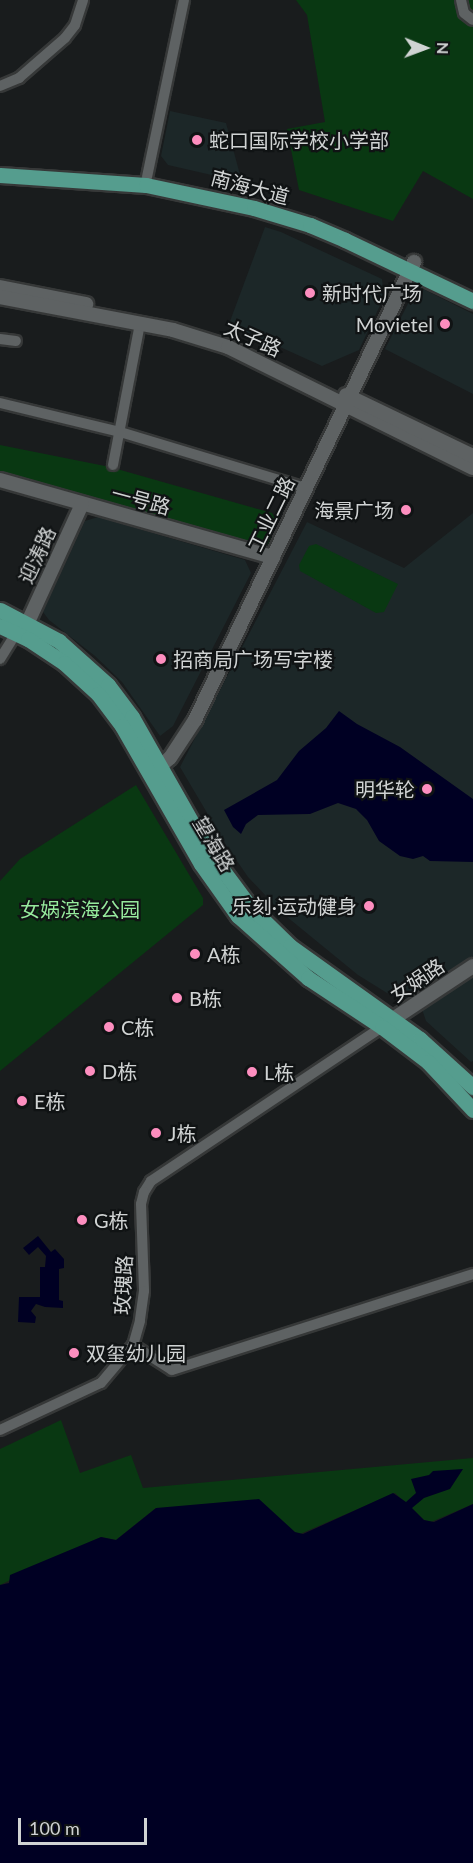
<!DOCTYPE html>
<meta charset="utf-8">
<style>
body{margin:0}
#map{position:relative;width:473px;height:1863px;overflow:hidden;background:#191c1d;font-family:Lato,"Noto Sans SC",sans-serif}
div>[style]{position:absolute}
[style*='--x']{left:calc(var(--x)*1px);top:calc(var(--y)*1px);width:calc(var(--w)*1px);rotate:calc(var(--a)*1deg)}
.built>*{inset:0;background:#1c2728}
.green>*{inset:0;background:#093812}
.water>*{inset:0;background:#000023}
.roads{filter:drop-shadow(2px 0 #363838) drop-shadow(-2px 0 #363838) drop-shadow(0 2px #363838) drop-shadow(0 -2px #363838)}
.street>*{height:10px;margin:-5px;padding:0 5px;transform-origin:5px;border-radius:5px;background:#5e6263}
.secondary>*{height:14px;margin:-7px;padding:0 7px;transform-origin:7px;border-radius:7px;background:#5e6263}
.primary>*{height:15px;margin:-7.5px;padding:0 7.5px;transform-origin:7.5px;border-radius:7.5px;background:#559d8e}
.dots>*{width:16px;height:16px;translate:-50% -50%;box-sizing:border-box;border:3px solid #101314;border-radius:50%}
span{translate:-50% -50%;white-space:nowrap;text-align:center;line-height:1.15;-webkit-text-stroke:4.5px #101314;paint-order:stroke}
.poi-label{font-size:20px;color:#d0d3d3}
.left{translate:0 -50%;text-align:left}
.right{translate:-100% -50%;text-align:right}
.street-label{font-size:20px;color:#d0d3d3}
.park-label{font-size:20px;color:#96eb9d}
.north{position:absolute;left:395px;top:18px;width:60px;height:60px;-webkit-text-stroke:4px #101314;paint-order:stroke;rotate:91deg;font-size:16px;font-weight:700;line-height:24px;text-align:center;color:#d0d3d3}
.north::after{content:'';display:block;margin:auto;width:21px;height:27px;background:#d0d3d3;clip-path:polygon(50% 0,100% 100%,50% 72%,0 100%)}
.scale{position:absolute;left:18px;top:1818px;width:129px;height:27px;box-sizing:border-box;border:3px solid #d0d3d3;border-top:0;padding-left:8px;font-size:18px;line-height:21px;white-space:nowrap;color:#d0d3d3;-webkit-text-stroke:4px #101314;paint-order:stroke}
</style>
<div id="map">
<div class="built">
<i style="clip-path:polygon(170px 111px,226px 123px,242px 182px,168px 165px,161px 156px)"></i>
<i style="clip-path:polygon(265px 227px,281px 232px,382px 279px,384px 297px,359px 350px,322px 366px,229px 324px)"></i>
<i style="clip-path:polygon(417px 286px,473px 314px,473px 394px,385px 349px)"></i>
<i style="clip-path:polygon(473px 513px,473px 1061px,471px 1062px,426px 1021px,422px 1009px,409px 999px,387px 993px,358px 975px,281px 912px,248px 877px,226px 845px,180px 767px,307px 522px,404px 568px)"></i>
<i style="clip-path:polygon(98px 517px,245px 560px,251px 573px,173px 726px,160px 736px,122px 682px,95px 656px,49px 620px,43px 612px,85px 521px)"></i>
</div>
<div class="green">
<i style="clip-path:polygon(296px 0,473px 0,473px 199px,423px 171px,393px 221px,299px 190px,287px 129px,325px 122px,307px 15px)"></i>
<i style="clip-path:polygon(0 445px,110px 467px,272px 513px,277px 521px,268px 544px,262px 547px,0 472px)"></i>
<i style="clip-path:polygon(316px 544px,398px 584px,384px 612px,376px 613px,300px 571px,299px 565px,309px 546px)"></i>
<i style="clip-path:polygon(136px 785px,203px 898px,203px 905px,0 1071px,0 881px,20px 859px)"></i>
<i style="clip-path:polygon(61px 1420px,80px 1473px,131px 1455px,143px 1488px,473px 1458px,473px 1504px,431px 1522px,424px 1520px,395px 1493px,300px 1534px,156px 1508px,116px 1540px,101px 1537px,0 1585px,0 1449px)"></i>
</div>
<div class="water">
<i style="clip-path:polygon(339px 711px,357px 724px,400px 747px,473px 799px,473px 862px,430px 861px,423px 856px,413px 859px,400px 856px,379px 841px,367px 820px,356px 809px,338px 803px,310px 814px,258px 815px,246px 824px,241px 834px,233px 827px,224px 810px,277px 780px,299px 751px,326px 728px)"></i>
<i style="clip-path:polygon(38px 1236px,51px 1252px,55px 1249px,64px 1259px,64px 1268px,59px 1269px,59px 1300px,63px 1301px,63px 1308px,45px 1307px,36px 1304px,31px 1311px,36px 1317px,35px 1323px,18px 1322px,19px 1297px,40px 1297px,40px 1267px,45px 1267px,46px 1256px,38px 1247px,29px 1255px,23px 1248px)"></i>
<i style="clip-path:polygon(463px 1469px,450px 1489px,424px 1498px,412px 1508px,424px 1520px,434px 1522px,473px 1504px,473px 1863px,0 1863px,0 1585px,9px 1583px,10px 1575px,101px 1537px,116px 1540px,156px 1508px,259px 1499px,295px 1532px,303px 1534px,393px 1493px,406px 1502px,416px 1493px,411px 1479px,429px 1475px,433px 1471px)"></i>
</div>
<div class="roads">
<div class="street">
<i style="--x:461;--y:0;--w:13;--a:77"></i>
<i style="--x:464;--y:13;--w:11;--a:38"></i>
<i style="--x:0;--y:86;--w:21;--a:-23"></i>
<i style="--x:19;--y:78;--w:61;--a:-41"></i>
<i style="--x:65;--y:38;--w:16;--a:-52"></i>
<i style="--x:75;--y:25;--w:26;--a:-72"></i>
<i style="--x:147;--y:177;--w:181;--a:-78.2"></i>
<i style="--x:0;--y:339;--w:16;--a:7"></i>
<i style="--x:0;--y:403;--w:123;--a:13.6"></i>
<i style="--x:120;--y:432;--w:194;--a:16.8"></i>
<i style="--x:113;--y:465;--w:144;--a:-79.2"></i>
<i style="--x:0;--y:659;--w:31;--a:-58"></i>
<i style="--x:382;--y:1027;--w:278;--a:146.3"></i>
<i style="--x:151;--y:1181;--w:13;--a:122"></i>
<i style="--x:144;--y:1192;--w:12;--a:104"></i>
<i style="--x:141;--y:1204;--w:87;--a:88"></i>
<i style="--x:144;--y:1291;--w:30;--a:98"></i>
<i style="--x:140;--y:1321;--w:25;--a:106"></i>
<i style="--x:133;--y:1345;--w:46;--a:32.7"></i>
<i style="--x:172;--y:1370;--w:316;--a:-17.7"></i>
<i style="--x:0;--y:1430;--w:111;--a:-25"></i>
<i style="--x:101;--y:1383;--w:50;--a:-49.9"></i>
</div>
<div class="secondary">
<i style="--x:0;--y:287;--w:88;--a:11.2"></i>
<i style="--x:0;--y:297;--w:176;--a:10.8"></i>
<i style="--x:173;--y:330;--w:58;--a:17.2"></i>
<i style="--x:228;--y:347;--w:273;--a:26.3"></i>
<i style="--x:346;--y:395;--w:141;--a:25.7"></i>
<i style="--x:0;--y:480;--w:284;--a:15.8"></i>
<i style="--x:28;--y:622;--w:130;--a:-65.4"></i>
<i style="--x:152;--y:773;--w:23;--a:-40"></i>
<i style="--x:170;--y:758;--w:45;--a:-56.7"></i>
<i style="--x:195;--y:720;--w:508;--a:-64.44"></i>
<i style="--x:384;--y:1025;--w:107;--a:-33.5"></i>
</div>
<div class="primary">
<i style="--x:0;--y:175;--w:146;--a:3.9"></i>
<i style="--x:146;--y:185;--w:110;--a:12"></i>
<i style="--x:254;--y:208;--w:59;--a:16.9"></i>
<i style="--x:310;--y:225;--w:38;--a:23"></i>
<i style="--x:345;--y:240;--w:142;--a:25.5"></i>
<i style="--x:0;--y:610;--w:67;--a:27.7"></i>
<i style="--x:59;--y:641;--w:66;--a:41.9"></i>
<i style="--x:108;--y:685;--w:40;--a:53"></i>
<i style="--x:132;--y:717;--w:152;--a:60.4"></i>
<i style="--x:207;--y:849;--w:72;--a:53.4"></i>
<i style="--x:250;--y:907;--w:56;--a:44.3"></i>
<i style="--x:290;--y:946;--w:160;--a:35.6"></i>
<i style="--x:420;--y:1039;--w:72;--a:42.2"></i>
<i style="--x:0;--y:626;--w:31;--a:25"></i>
<i style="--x:28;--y:639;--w:43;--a:33.7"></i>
<i style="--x:64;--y:663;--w:46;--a:42.4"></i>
<i style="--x:98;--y:694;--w:40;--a:53"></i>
<i style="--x:122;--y:726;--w:159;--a:60.2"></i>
<i style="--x:201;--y:864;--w:64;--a:54.6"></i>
<i style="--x:238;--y:916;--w:94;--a:41.5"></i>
<i style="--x:308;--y:978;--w:89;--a:33.5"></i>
<i style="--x:382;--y:1027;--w:58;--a:37.3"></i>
<i style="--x:428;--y:1062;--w:66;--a:46.8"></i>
</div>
</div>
<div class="dots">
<i style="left:197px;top:140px;background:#fd8ebf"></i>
<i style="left:310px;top:293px;background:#fd8ebf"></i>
<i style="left:445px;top:324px;background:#fd8ebf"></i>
<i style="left:406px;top:510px;background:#fd8ebf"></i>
<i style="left:161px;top:659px;background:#fd8ebf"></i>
<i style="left:427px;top:789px;background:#fd8ebf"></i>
<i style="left:369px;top:906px;background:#fd8ebf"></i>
<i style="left:195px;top:954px;background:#fd8ebf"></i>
<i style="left:177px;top:998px;background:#fd8ebf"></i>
<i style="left:109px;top:1027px;background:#fd8ebf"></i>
<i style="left:90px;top:1071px;background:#fd8ebf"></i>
<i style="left:252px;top:1072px;background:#fd8ebf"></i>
<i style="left:22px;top:1101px;background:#fd8ebf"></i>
<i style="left:156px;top:1133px;background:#fd8ebf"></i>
<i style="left:82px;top:1220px;background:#fd8ebf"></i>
<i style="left:74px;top:1353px;background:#fd8ebf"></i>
</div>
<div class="poi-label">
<span class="left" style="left:209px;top:140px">蛇口国际学校小学部</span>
<span class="left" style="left:322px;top:293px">新时代广场</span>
<span class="right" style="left:433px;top:324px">Movietel</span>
<span class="right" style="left:394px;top:510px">海景广场</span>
<span class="left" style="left:173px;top:659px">招商局广场写字楼</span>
<span class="right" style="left:415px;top:789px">明华轮</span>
<span class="right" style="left:357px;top:906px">乐刻·运动健身</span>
<span class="left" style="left:207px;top:954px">A栋</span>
<span class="left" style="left:189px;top:998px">B栋</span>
<span class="left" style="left:121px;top:1027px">C栋</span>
<span class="left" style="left:102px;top:1071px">D栋</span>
<span class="left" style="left:264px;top:1072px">L栋</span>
<span class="left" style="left:34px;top:1101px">E栋</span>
<span class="left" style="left:168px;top:1133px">J栋</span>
<span class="left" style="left:94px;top:1220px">G栋</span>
<span class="left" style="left:86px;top:1353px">双玺幼儿园</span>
</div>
<div class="street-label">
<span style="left:250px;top:187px;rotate:15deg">南海大道</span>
<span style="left:253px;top:338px;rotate:24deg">太子路</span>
<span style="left:141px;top:500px;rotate:15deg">一号路</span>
<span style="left:271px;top:514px;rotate:-64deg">工业二路</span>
<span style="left:37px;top:555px;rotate:-65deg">迎涛路</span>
<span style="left:214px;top:844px;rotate:59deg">望海路</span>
<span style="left:417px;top:980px;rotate:-34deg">女娲路</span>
<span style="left:123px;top:1285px;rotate:-87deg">玫瑰路</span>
</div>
<div class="park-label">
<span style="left:80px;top:909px">女娲滨海公园</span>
</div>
<div class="north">N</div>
<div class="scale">100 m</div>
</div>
